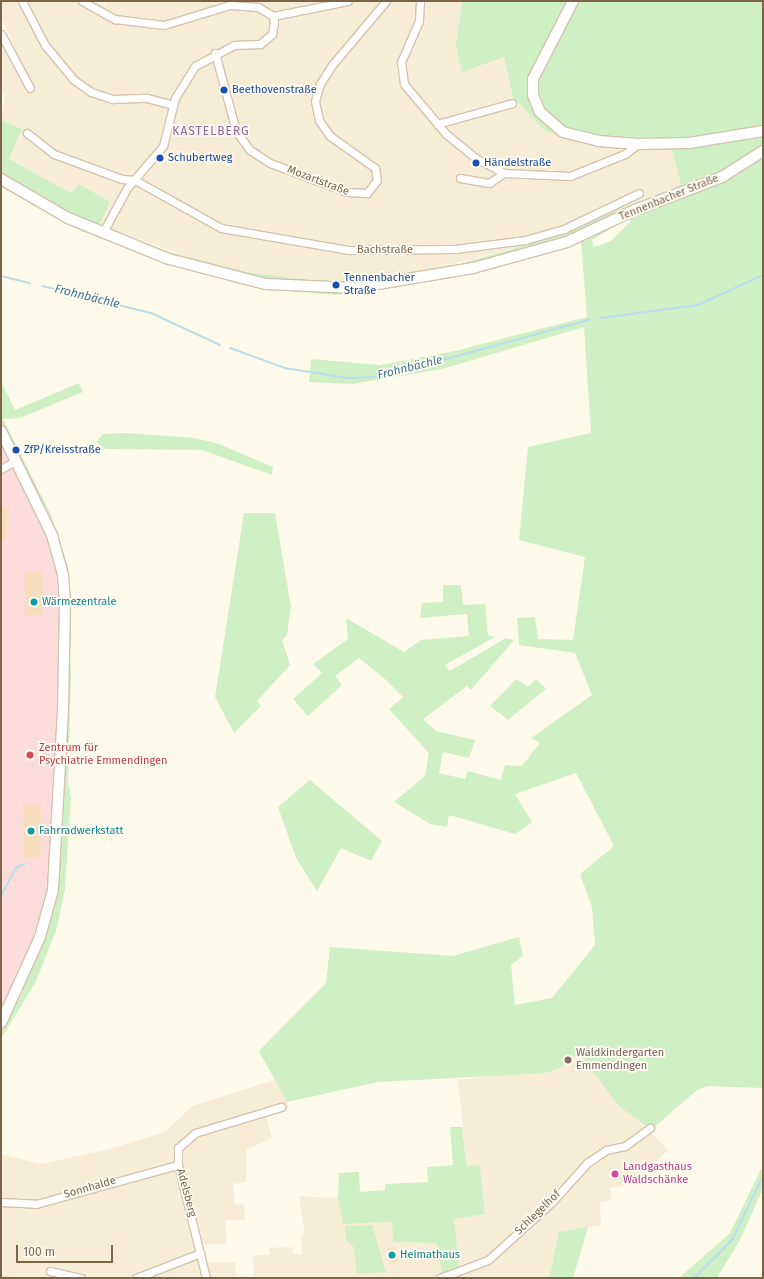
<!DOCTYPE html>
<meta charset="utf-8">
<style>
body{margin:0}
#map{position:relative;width:764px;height:1279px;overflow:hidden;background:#fefae9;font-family:"Fira Sans",sans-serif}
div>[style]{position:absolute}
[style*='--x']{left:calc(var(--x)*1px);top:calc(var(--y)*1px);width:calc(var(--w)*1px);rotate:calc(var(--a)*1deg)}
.residential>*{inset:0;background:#f7edd7}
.medical>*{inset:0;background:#fddddb}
.green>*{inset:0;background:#cfefc5}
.stream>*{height:2px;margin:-1px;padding:0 1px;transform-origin:1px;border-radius:1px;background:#badceb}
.building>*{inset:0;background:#f7debe;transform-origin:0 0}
.roads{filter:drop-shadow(1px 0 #d3c3ad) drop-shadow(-1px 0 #d3c3ad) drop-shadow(0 1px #d3c3ad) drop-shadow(0 -1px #d3c3ad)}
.street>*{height:7px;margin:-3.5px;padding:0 3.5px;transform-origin:3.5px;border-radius:3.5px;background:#fff}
.secondary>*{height:10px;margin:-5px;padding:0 5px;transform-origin:5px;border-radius:5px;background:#fff}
.dots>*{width:11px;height:11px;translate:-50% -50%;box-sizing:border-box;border:2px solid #fffcf2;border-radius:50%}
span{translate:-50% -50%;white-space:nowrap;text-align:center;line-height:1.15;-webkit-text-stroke:3.5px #fffcf2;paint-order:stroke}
.transit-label{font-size:11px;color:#164399}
.left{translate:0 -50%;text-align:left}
.street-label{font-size:11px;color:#7d6449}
.culture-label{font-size:11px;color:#0d838f}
.health-label{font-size:11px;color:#be3a42}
.education-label{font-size:11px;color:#785e54}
.hotel-label{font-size:11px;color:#b23c85}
.neighbourhood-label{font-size:12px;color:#8f6199;letter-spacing:1px}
.water-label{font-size:12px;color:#3f7792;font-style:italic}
.frame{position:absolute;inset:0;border:2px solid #7d6449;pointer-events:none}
.scale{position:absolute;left:16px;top:1245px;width:97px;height:18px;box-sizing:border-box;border:2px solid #7d6449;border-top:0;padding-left:5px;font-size:12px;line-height:14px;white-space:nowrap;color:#7d6449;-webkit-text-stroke:3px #fffcf2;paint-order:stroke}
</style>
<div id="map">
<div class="residential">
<i style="clip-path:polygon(1px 1px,90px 1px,106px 5px,107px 1px,462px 1px,459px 21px,504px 57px,513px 97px,545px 131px,571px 139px,669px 137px,681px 185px,536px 242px,435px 269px,353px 281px,318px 281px,247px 272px,205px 263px,99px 225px,110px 202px,79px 184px,71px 193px,9px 159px,22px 130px,1px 120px,5px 94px,1px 92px,1px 53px,13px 44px,1px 17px)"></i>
<i style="clip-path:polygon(578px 1052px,637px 1120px,669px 1150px,626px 1185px,610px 1188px,612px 1200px,600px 1203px,601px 1225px,559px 1232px,549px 1278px,1px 1278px,1px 1154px,41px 1164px,106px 1150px,165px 1132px,192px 1106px,277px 1079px,289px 1107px,266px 1116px,272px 1138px,246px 1150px,246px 1182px,233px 1184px,235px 1205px,244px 1204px,245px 1220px,225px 1220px,227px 1244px,203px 1244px,206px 1262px,235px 1262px,236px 1276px,254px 1277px,253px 1255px,270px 1255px,269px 1248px,292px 1247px,293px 1254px,302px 1254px,301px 1236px,305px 1235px,299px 1196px,338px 1198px,343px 1224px,392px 1222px,393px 1242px,438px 1243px,454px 1219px,485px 1214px,480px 1165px,467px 1166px,458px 1080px,562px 1067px)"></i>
</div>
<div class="medical">
<i style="clip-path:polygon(1px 438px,50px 534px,61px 569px,63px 605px,50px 891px,37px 938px,1px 1014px)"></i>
</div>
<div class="green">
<i style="clip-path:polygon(evenodd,462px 1px,763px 1px,763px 1088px,708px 1086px,697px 1090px,651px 1130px,619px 1106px,578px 1052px,562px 1067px,546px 1073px,378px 1082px,287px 1102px,259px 1051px,326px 983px,330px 947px,453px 956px,519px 937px,523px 956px,511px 965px,515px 1005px,552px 998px,595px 945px,592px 907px,580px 874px,614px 846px,576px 773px,515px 794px,532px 822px,515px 834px,449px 815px,447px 827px,430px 824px,394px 802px,425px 776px,429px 753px,389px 709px,403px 697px,386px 680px,359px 658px,335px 676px,342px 685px,308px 716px,293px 699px,322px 673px,313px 664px,348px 639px,346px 618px,404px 652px,421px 640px,469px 636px,467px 614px,420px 618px,422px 603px,443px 602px,443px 585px,461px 585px,463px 605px,485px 604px,488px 635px,495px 637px,445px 665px,450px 671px,506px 638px,514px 640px,471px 690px,467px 686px,423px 719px,436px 731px,475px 740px,469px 758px,443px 752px,439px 773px,465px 779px,468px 771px,501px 780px,505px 765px,522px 766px,540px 743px,531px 738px,592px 695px,575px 653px,519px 645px,517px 618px,535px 617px,538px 639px,573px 640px,585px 557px,519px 540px,528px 447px,591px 433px,584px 327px,442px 369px,352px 384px,309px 382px,311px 359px,380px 365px,455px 351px,587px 317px,581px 242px,392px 288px,336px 295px,299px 292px,268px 289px,165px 263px,72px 227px,1px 187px,1px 120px,22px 129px,9px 159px,71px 193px,79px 184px,110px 202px,99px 225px,169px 252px,247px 272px,318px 281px,353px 281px,459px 264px,536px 242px,681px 185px,669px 137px,571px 139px,545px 131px,513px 97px,504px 57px,462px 72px,456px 45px,462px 1px,628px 218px,631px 221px,611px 241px,594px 247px,592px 240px,628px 218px)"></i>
<i style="clip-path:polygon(1px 381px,15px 410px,79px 383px,83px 392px,20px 418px,3px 419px,51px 515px,68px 567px,71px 673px,68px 784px,71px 797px,65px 889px,57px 928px,36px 981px,1px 1039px,1px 1001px,6px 1005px,37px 938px,50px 891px,57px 815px,61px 569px,50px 534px,1px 438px)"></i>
<i style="clip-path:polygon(126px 433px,195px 438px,219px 444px,273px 467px,272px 475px,202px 450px,105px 449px,96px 442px,103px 434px)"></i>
<i style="clip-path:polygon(244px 513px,275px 513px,291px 607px,287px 635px,282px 640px,290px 665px,257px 701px,261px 706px,234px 733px,215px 697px)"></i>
<i style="clip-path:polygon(516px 679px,528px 687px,536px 679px,546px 689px,508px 720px,490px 706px)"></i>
<i style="clip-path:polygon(310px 780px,382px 841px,371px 861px,341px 848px,317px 891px,296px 858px,278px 807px)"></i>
<i style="clip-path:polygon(450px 1127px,462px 1127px,467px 1166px,480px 1165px,485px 1214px,454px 1219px,459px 1269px,442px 1275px,437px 1243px,393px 1242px,392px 1222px,343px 1224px,338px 1198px,339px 1173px,359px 1172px,360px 1192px,385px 1190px,385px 1184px,428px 1182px,427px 1167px,453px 1165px)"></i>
<i style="clip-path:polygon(763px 1165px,763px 1188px,740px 1240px,717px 1278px,679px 1278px,730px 1233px)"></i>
<i style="clip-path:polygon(372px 1225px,386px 1272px,357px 1274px,354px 1247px,346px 1240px,345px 1226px)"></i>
<i style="clip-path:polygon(588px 1227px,573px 1278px,549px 1278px,559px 1232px)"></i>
</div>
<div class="stream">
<i style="--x:1;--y:276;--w:30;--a:14"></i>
<i style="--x:42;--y:286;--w:112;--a:13.9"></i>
<i style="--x:151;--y:313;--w:76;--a:24.9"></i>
<i style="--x:601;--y:318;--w:98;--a:-7.6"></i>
<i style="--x:698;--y:305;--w:72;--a:-24.8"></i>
<i style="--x:230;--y:348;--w:59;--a:20"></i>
<i style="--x:285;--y:368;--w:63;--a:9.2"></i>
<i style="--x:347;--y:378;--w:33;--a:-2"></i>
<i style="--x:380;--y:377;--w:217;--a:-15.3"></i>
<i style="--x:1;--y:896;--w:32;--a:-62"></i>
<i style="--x:16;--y:868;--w:9;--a:-27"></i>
<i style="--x:694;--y:1278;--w:54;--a:-45"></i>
<i style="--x:732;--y:1240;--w:71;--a:-64.2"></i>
</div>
<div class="building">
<i style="clip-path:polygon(1px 507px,9px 507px,6px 540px,1px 540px)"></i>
<i style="left:25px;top:572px;width:18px;height:43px"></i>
<i style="left:23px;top:805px;width:18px;height:53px"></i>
<i style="left:395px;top:1247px;width:15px;height:8px;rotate:79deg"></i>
</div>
<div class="roads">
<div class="street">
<i style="--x:22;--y:1;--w:50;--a:62.4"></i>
<i style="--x:45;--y:45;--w:45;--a:50.4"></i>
<i style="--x:74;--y:80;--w:21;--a:35"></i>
<i style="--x:91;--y:92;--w:23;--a:18"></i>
<i style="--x:113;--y:99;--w:34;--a:-2"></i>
<i style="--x:147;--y:98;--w:27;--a:15"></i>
<i style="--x:82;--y:1;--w:38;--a:29"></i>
<i style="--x:115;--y:19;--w:49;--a:7"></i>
<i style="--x:164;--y:25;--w:69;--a:-16.9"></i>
<i style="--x:230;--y:5;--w:28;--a:4"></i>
<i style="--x:258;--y:7;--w:17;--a:31"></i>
<i style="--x:273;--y:16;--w:6;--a:81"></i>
<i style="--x:274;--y:22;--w:12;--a:99"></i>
<i style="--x:272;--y:34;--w:16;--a:140"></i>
<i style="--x:260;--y:44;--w:26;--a:178"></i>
<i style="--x:234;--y:45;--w:44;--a:151.7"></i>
<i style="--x:195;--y:66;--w:38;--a:122"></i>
<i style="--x:175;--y:98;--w:49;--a:104"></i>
<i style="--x:163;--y:146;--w:55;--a:130.6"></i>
<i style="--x:127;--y:188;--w:52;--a:118.5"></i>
<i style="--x:420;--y:1;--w:20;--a:93"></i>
<i style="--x:419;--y:21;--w:45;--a:113.7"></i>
<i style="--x:401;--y:62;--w:22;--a:82"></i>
<i style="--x:404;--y:84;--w:65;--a:50"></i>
<i style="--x:446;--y:134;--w:40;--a:39"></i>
<i style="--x:477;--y:159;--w:30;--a:27"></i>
<i style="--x:504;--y:173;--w:66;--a:2.6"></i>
<i style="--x:570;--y:176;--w:59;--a:-21.8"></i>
<i style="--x:625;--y:154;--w:16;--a:-38"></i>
<i style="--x:273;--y:16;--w:76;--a:-11.3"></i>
<i style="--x:1;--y:34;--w:61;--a:61.8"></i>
<i style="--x:215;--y:53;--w:81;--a:74.9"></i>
<i style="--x:236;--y:131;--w:24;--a:54"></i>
<i style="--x:250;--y:150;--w:24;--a:33"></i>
<i style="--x:270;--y:163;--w:82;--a:20.6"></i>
<i style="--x:347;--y:192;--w:20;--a:3"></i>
<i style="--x:367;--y:193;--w:16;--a:-52"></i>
<i style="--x:377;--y:180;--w:12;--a:-99"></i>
<i style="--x:375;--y:168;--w:55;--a:-144.6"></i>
<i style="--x:330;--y:136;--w:19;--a:-125"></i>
<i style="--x:319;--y:120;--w:19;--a:-102"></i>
<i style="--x:315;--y:101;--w:18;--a:-74"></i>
<i style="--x:320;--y:84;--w:22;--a:-58"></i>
<i style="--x:332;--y:65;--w:84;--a:-49.8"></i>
<i style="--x:437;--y:124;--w:78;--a:-15.6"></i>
<i style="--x:27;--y:133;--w:34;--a:38"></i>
<i style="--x:54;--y:154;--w:72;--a:20.2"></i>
<i style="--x:122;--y:179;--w:13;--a:4"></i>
<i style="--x:135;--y:180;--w:98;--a:29.2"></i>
<i style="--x:221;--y:228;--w:130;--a:9.8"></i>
<i style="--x:349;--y:250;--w:106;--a:-0.5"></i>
<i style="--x:455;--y:249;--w:71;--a:-7.3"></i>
<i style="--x:525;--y:240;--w:41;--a:-15.8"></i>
<i style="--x:564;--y:229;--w:83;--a:-25.6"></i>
<i style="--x:460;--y:178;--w:29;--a:10"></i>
<i style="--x:489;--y:183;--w:18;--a:-34"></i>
<i style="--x:1;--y:469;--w:16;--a:-30"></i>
<i style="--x:1;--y:1202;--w:35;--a:3"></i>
<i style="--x:36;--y:1204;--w:147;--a:-15.4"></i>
<i style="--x:50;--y:1271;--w:32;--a:13"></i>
<i style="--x:136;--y:1278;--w:69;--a:-21.3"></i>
<i style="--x:206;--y:1278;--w:116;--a:-103.9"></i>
<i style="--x:178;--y:1165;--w:17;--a:-90"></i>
<i style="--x:178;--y:1148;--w:23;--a:-41"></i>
<i style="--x:195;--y:1133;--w:90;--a:-16.8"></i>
<i style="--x:440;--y:1278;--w:51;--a:-20.6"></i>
<i style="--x:488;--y:1260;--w:86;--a:-42.2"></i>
<i style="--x:552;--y:1202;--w:52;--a:-48.1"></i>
<i style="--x:587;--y:1163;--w:23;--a:-34"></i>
<i style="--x:606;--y:1150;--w:19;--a:-12"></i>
<i style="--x:625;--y:1146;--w:31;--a:-36"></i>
</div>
<div class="secondary">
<i style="--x:573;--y:1;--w:88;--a:117.1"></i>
<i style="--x:533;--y:79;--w:16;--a:90"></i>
<i style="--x:533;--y:95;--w:18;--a:68"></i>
<i style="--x:540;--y:112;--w:30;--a:41"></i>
<i style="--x:563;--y:132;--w:36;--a:14"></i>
<i style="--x:598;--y:141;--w:40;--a:4.3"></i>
<i style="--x:638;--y:144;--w:51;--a:-1.1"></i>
<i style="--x:689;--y:143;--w:75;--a:-9.2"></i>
<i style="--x:1;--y:179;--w:78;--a:30.2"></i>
<i style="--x:68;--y:218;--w:109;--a:22.1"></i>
<i style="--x:169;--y:259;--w:100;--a:14.5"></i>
<i style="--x:266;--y:284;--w:88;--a:2.6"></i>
<i style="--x:354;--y:288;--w:121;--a:-9.5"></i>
<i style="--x:473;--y:268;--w:98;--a:-15.5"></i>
<i style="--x:567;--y:242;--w:75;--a:-25.2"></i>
<i style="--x:635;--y:210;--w:93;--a:-20.8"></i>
<i style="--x:722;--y:177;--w:49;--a:-32.4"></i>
<i style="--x:1;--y:431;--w:116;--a:63.9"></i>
<i style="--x:52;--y:535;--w:41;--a:74.6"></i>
<i style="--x:63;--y:575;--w:29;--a:86"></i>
<i style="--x:65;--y:604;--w:106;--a:91.1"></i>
<i style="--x:63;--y:710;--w:180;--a:93.2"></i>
<i style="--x:53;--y:890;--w:49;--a:105.5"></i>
<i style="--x:40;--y:937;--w:94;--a:114.4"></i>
</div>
</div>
<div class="dots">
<i style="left:224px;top:90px;background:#1a4fb4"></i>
<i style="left:160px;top:158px;background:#1a4fb4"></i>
<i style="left:476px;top:163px;background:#1a4fb4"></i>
<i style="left:336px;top:285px;background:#1a4fb4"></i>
<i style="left:16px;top:450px;background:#1a4fb4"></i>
<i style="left:34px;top:602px;background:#0f9aa8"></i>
<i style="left:30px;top:755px;background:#e0444e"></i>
<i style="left:31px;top:831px;background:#0f9aa8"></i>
<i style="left:568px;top:1060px;background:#8d6e63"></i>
<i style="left:615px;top:1174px;background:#d1479c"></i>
<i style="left:392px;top:1255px;background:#0f9aa8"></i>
</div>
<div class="transit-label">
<span class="left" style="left:232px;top:90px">Beethovenstraße</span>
<span class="left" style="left:168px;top:158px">Schubertweg</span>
<span class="left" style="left:484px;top:163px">Händelstraße</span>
<span class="left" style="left:344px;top:285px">Tennenbacher<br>Straße</span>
<span class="left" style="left:24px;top:450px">ZfP/Kreisstraße</span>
</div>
<div class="street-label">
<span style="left:318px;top:181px;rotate:21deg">Mozartstraße</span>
<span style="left:669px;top:198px;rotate:-22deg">Tennenbacher Straße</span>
<span style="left:385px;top:250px">Bachstraße</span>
<span style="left:90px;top:1188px;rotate:-16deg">Sonnhalde</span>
<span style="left:186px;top:1193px;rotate:75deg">Adelsberg</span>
<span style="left:538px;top:1213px;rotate:-44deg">Schlegelhof</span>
</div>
<div class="culture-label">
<span class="left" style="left:42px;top:602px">Wärmezentrale</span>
<span class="left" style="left:39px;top:831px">Fahrradwerkstatt</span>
<span class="left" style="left:400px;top:1255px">Heimathaus</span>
</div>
<div class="health-label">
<span class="left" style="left:39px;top:755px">Zentrum für<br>Psychiatrie Emmendingen</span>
</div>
<div class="education-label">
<span class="left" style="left:576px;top:1060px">Waldkindergarten<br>Emmendingen</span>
</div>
<div class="hotel-label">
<span class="left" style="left:623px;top:1174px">Landgasthaus<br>Waldschänke</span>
</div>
<div class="neighbourhood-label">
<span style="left:211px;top:132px">KASTELBERG</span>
</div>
<div class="water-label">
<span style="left:87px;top:297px;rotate:14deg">Frohnbächle</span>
<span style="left:410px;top:368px;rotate:-14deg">Frohnbächle</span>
</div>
<div class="frame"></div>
<div class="scale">100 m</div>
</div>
